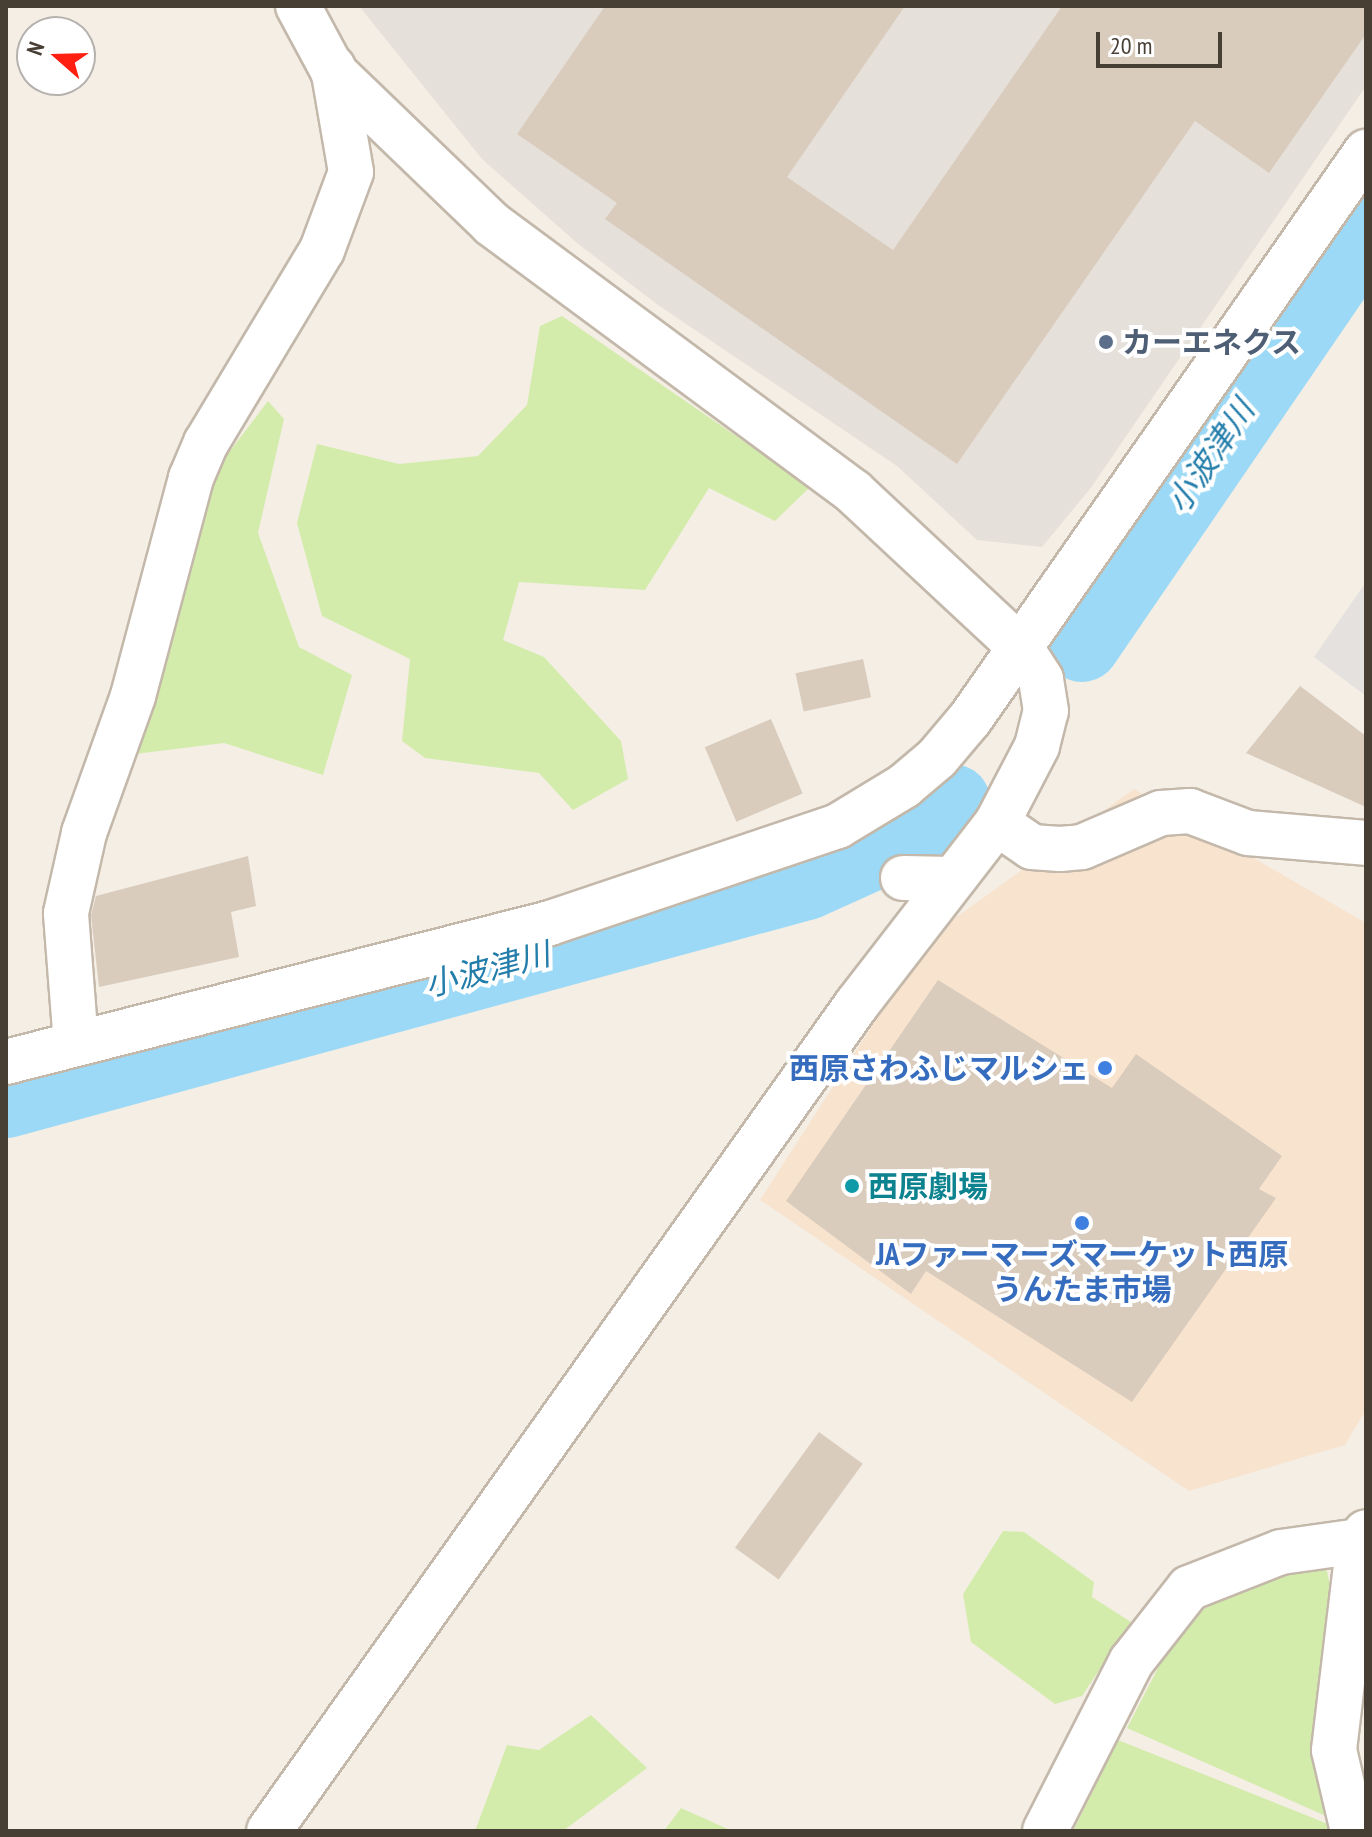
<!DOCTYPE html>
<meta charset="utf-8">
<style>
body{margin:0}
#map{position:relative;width:1372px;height:1837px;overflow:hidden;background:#f4eee5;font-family:"PT Sans Narrow","Noto Sans JP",sans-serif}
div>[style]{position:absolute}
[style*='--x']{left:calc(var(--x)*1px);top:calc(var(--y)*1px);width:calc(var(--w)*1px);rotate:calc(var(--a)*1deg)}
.commercial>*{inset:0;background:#f8e3ce}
.industrial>*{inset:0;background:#e6e0da}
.green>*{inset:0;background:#d4ecab}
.parking>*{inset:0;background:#e4e1de}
.river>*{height:76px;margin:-38px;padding:0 38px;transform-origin:38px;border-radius:38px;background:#9cd9f6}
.building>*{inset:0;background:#daccbd;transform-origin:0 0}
.roads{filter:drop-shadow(2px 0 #c3b8aa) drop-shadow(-2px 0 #c3b8aa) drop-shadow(0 2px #c3b8aa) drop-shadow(0 -2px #c3b8aa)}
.minor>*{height:44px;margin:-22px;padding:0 22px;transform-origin:22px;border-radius:22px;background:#fff}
.dots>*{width:22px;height:22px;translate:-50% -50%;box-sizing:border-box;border:4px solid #fff;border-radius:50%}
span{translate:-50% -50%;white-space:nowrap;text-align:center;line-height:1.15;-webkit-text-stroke:8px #fff;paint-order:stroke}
.service-label{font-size:30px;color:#4e5e75;font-weight:700}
.left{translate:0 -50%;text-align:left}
.shop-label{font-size:30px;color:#366cbe;font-weight:700}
.right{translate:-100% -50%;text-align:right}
.culture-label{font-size:30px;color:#0d838f;font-weight:700}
.water-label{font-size:32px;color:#237daa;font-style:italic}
.frame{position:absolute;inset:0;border:8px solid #473e34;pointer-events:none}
.north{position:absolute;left:16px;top:16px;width:80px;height:80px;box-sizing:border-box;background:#fff;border:2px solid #b5b2ae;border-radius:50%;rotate:290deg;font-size:22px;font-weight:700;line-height:32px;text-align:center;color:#473e34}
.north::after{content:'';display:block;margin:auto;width:28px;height:36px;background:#ff2011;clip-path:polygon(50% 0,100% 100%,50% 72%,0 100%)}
.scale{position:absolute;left:1096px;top:32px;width:126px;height:36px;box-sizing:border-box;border:4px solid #473e34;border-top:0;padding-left:10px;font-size:24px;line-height:28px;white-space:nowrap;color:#473e34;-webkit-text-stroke:6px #fff;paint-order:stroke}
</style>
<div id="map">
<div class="commercial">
<i style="clip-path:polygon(1134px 789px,1366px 923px,1366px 1410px,1345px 1445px,1189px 1491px,760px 1200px,929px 937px)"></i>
</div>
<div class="industrial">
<i style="clip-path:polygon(359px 6px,1366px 6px,1366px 86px,1090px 489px,1042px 547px,977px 540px,897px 466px,658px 305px,577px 243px,482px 159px)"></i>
</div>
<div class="green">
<i style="clip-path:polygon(562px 316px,810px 487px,775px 521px,709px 488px,645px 590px,519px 582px,503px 640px,544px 657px,621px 741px,628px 779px,573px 810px,539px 773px,425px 758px,402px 741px,410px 659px,322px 616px,297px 523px,317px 444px,399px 464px,478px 456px,527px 405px,540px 326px)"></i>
<i style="clip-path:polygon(268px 401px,284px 419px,258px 533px,299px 647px,352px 675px,323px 775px,224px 743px,135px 754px,211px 476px)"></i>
<i style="clip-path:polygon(1003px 1531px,1024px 1532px,1094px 1582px,1092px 1597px,1131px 1622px,1082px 1696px,1055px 1704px,971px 1642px,963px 1594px)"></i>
<i style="clip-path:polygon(1325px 1562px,1330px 1585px,1311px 1751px,1328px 1817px,1127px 1728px,1172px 1641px,1204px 1609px,1259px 1579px)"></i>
<i style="clip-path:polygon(591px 1715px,647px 1768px,563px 1831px,475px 1831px,507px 1745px,539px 1750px)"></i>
<i style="clip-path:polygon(1118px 1740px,1328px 1824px,1329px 1831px,1073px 1831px)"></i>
<i style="clip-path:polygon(681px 1808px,730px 1830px,731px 1831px,664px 1831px)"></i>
</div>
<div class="parking">
<i style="clip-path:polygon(1366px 582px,1366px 696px,1314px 657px)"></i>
</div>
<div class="river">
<i style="--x:1082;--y:644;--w:503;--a:-55.61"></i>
<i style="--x:6;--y:1100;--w:829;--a:-15.24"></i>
<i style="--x:806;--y:882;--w:85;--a:-24.2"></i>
<i style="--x:884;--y:847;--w:82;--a:-33.1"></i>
</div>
<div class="building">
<i style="clip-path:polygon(605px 6px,905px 6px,787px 177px,893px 250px,1062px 6px,1366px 6px,1366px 34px,1269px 173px,1195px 121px,957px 464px,605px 219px,617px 203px,517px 134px)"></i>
<i style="left:863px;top:659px;width:39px;height:69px;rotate:78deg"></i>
<i style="clip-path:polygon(1300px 686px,1366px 736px,1366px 807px,1246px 753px)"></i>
<i style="left:771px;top:719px;width:81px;height:72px;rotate:67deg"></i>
<i style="clip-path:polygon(248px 856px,256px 906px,231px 912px,239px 957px,99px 987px,91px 915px,96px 896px)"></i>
<i style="clip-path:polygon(938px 980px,1112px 1088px,1136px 1054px,1282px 1156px,1259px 1189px,1276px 1198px,1132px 1402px,926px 1271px,911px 1294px,786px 1201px)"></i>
<i style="left:819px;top:1432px;width:54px;height:143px;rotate:36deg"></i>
</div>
<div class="roads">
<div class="minor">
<i style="--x:997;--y:823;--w:42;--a:34.4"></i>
<i style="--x:1032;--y:847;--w:28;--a:4"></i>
<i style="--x:1060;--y:849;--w:22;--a:-5"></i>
<i style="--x:1082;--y:847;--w:86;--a:-23.3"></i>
<i style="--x:1161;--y:813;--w:29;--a:-4"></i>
<i style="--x:1190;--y:811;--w:62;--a:20.8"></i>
<i style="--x:1248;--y:833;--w:118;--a:4.8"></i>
<i style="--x:903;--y:878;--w:49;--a:1.2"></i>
<i style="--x:76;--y:1044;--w:131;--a:-94.4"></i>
<i style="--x:66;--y:913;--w:82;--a:-77.3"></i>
<i style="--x:84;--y:833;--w:145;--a:-70.3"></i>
<i style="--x:133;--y:696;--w:226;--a:-75.1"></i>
<i style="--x:191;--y:478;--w:38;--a:-67"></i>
<i style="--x:206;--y:443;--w:225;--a:-59"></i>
<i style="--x:322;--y:250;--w:83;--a:-69.6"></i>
<i style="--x:351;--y:172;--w:106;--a:-99.8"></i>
<i style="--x:6;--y:1062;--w:561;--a:-14.33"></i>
<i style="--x:550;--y:923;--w:304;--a:-18.6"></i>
<i style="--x:838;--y:826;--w:77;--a:-31.2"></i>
<i style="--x:904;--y:786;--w:43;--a:-40.3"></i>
<i style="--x:937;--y:758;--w:51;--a:-49.8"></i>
<i style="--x:970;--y:719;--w:692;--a:-55.07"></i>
<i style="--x:269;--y:1831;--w:1015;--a:-54.59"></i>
<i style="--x:857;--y:1004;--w:229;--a:-52.3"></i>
<i style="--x:997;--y:823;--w:87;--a:-62.5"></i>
<i style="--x:1037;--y:746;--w:36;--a:-76"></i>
<i style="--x:1046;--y:711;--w:32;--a:-99"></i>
<i style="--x:1041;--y:679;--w:37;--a:-123"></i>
<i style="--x:1021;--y:648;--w:229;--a:-137"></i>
<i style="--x:854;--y:492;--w:450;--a:-143.5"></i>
<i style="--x:492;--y:224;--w:221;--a:-136.1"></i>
<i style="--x:333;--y:71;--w:74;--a:-118.3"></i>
<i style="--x:1045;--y:1831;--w:190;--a:-63"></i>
<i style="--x:1131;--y:1662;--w:94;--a:-51.9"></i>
<i style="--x:1189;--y:1588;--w:99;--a:-21.4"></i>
<i style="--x:1281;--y:1552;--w:79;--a:-8"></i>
<i style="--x:1353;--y:1831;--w:83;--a:-103.2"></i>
<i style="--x:1334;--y:1750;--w:210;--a:-83.2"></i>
<i style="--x:1359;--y:1541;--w:11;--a:-52"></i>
</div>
</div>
<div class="dots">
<i style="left:1106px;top:342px;background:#5c6f8a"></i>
<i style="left:1105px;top:1068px;background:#3f7fe0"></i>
<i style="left:852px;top:1186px;background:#0f9aa8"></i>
<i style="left:1082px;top:1223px;background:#3f7fe0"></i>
</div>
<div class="service-label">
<span class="left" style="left:1122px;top:342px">カーエネクス</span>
</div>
<div class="shop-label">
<span class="right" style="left:1089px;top:1068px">西原さわふじマルシェ</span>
<span style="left:1082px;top:1271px">JAファーマーズマーケット西原<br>うんたま市場</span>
</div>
<div class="culture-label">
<span class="left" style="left:868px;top:1186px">西原劇場</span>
</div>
<div class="water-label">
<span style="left:1210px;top:456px;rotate:-56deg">小波津川</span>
<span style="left:487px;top:969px;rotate:-15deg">小波津川</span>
</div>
<div class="frame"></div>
<div class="north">N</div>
<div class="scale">20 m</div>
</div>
